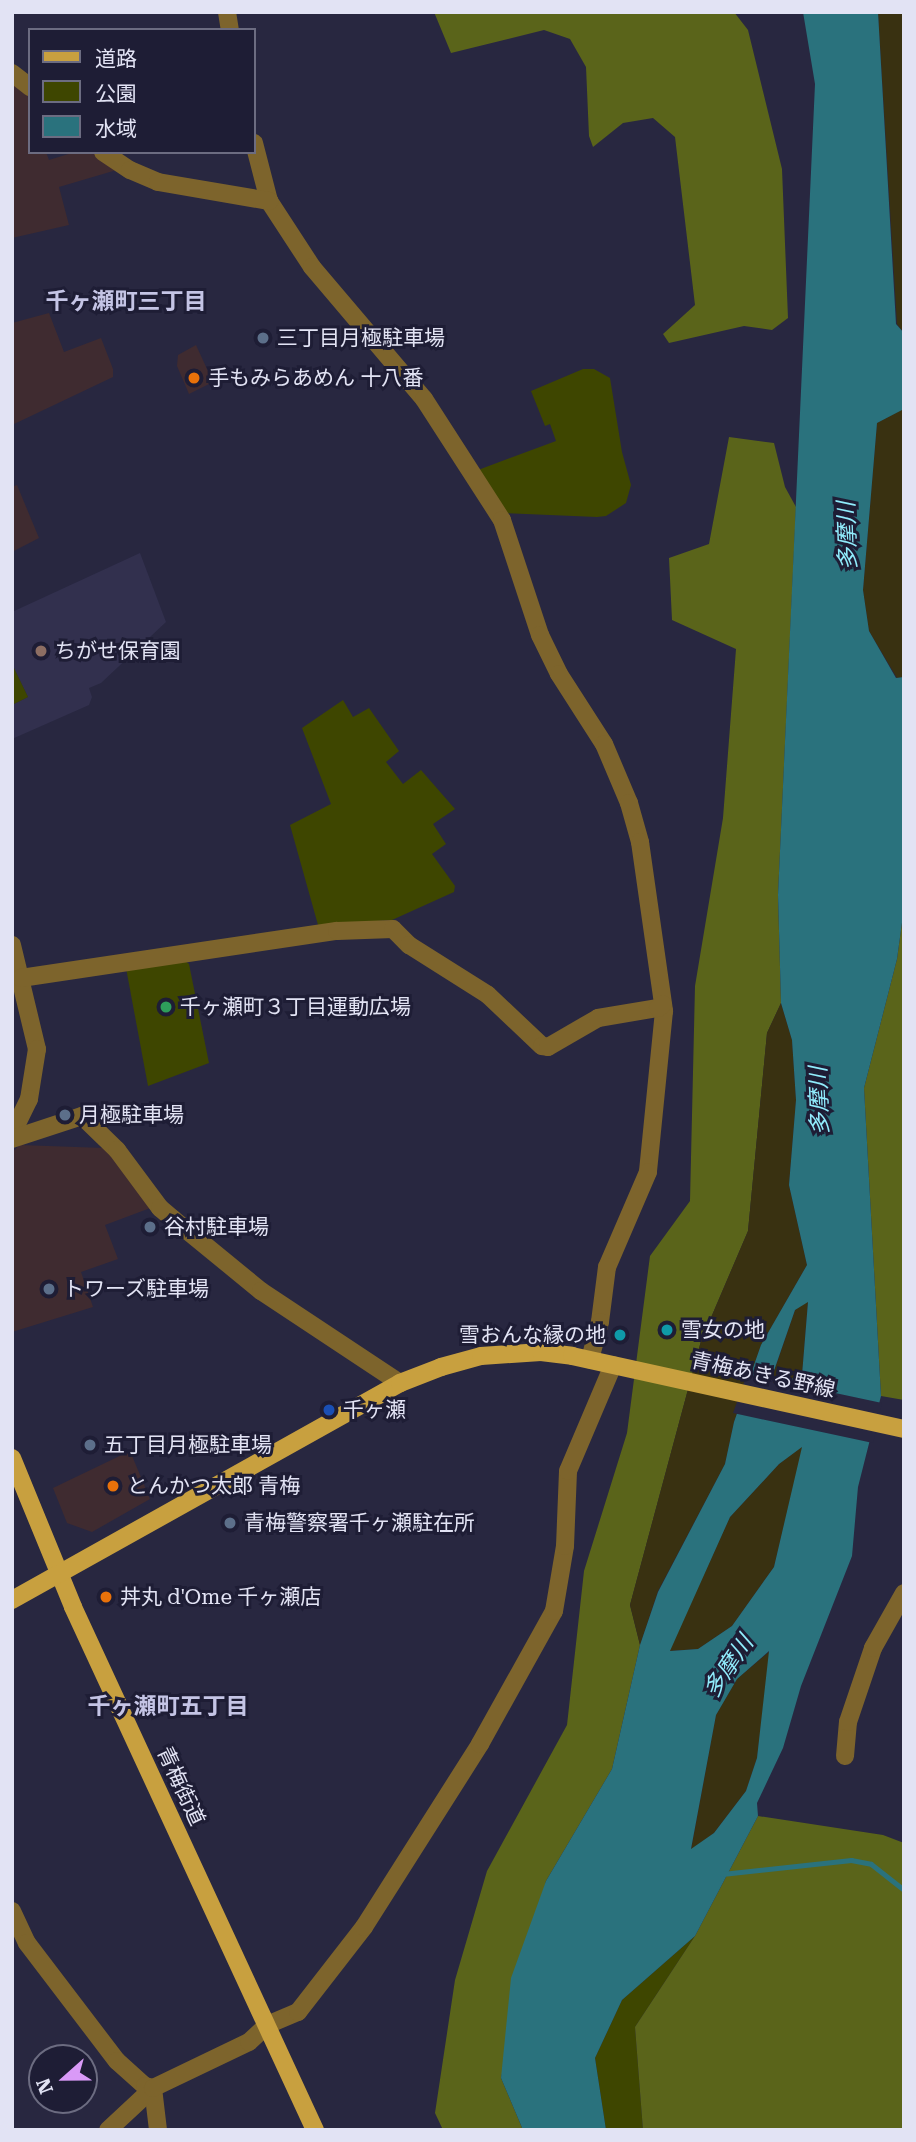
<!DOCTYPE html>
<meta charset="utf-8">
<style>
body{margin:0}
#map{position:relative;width:916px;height:2142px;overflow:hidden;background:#282740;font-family:"Roboto Serif","Noto Sans JP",serif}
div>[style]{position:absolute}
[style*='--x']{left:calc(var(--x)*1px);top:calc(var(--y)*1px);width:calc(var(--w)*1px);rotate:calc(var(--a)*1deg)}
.commercial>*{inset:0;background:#3f2b30}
.built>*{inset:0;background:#32304e}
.green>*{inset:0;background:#3e4600}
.forest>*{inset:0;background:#5a641a}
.sand>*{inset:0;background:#393111}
.water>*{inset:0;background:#2a727d}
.pier>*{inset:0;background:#282740}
.stream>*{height:5px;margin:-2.5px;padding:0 2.5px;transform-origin:2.5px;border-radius:2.5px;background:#2a727d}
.street>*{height:18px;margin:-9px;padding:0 9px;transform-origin:9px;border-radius:9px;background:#7d642c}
.primary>*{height:18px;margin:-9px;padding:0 9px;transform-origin:9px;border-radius:9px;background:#c8a03f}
.dots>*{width:19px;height:19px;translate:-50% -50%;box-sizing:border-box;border:4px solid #1e1d35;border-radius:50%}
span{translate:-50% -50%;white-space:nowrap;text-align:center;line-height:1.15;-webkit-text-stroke:6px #1e1d35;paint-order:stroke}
.poi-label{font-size:21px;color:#e2e3f4}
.left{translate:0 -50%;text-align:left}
.right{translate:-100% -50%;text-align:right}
.street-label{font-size:21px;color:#e2e3f4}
.neighbourhood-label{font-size:23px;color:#c4c4e5;font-weight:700}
.water-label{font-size:23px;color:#91edfd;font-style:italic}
.frame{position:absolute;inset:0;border:14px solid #e2e3f4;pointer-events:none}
.legend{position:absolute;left:28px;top:28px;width:228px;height:126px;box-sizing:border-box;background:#1e1d35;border:2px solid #6c6c81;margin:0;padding:9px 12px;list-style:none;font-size:21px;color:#e2e3f4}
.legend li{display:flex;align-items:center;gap:14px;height:35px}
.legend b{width:35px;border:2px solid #6c6c81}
.north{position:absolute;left:28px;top:2044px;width:70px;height:70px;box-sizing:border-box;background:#1e1d35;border:2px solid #6c6c81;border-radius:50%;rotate:249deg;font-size:19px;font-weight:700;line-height:28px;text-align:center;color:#e2e3f4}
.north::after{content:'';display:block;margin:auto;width:24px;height:32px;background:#d99af7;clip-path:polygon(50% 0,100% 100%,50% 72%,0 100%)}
</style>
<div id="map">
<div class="commercial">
<i style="clip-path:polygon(12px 80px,30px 95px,30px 152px,46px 152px,49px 160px,75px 152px,95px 152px,120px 169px,59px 187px,69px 225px,12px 238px)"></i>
<i style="clip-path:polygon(49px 313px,64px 352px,101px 338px,113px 369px,113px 377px,12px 425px,12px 323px)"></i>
<i style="clip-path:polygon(196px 345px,213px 382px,189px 394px,177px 366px,178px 355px)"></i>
<i style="clip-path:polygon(17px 485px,39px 538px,12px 552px,12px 487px)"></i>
<i style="clip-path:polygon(20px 1145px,104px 1148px,153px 1207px,105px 1225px,118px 1259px,81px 1272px,93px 1307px,12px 1332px,12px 1152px)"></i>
<i style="clip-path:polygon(130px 1451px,150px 1499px,92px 1532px,67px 1523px,53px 1488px)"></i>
</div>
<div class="built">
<i style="clip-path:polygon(140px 553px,166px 622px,101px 683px,89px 688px,92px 697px,89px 705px,12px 739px,12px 705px,28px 697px,12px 664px,12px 612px)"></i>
</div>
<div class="green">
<i style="clip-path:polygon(583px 369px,594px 369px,610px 378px,622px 452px,631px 485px,626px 503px,606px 516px,597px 517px,505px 513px,478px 470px,556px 441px,550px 424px,545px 426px,531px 391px)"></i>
<i style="clip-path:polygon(12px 664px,28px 697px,12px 705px)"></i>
<i style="clip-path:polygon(343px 700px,353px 717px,369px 708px,399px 751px,386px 762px,403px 784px,421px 770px,455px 809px,433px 824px,446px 844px,432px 854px,455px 886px,454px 892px,392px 920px,318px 925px,290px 825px,331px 804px,302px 728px)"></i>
<i style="clip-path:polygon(184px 960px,189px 964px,209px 1063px,148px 1086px,126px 968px)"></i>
<i style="clip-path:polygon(695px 1936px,635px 2027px,643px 2130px,606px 2130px,595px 2058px,622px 2000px)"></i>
</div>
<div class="forest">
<i style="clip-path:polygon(434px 12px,734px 12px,748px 30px,782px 169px,788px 318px,772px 330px,744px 326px,669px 343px,663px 334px,695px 305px,675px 137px,653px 118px,623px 123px,593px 147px,589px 136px,586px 67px,570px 39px,544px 30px,451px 53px)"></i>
<i style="clip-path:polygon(729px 437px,774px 443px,785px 487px,796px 507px,778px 895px,781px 1003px,767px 1033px,748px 1231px,701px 1341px,630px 1605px,640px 1645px,612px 1769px,546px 1881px,501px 2078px,523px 2130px,443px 2130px,435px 2113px,455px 1980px,487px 1871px,567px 1725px,584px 1571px,627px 1433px,650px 1256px,690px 1201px,695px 986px,723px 818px,736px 649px,672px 620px,669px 558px,709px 544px)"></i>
<i style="clip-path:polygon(904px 908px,904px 1400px,881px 1396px,864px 1088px,897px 959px)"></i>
<i style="clip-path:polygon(758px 1816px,883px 1835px,904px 1843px,904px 2130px,643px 2130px,635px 2027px,695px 1936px)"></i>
</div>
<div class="sand">
<i style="clip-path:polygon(878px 12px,904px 12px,904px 333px,897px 324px)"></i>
<i style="clip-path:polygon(903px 409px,904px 677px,897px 678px,869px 631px,863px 590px,877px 423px)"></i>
<i style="clip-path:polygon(781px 1003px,792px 1040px,796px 1100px,789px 1185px,807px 1265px,761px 1345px,734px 1422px,725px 1464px,658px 1591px,640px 1645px,630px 1605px,701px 1341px,748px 1231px,767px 1033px)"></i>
<i style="clip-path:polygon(808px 1301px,802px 1375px,768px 1389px,795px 1310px)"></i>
<i style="clip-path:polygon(803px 1446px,774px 1567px,732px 1626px,698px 1649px,669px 1651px,730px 1517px,779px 1464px)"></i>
<i style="clip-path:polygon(770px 1651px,757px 1758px,746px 1791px,714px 1833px,691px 1850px,716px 1715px,737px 1679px)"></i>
</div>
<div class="water">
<i style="clip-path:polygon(evenodd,803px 12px,878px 12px,896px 324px,904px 333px,904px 424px,902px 410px,877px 423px,863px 590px,869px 631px,896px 678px,904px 677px,904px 908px,897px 959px,864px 1088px,881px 1396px,858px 1487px,852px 1556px,801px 1686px,783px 1748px,757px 1803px,758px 1816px,695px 1936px,622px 2000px,595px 2058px,606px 2130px,523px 2130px,501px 2078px,511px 1978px,546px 1881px,612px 1769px,640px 1645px,658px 1592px,725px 1464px,734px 1422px,761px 1345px,807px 1265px,789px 1185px,796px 1100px,792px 1040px,781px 1003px,778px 895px,815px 84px,803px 12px,808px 1302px,802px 1375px,768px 1388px,795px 1310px,808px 1302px,803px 12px,802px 1447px,774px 1567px,732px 1626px,698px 1649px,670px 1651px,730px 1517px,779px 1464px,802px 1447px,803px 12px,769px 1651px,757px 1758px,746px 1791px,714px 1833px,691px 1849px,716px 1715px,737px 1679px,769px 1651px)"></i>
</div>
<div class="pier">
<i style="clip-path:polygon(747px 1374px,774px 1380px,773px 1383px,779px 1381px,882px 1403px,873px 1443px,733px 1413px)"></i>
</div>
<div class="stream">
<i style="--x:722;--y:1874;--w:130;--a:-6.2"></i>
<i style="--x:851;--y:1860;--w:20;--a:11"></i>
<i style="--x:871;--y:1864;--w:42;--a:38.2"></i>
</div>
<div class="street">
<i style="--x:227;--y:12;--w:18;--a:81"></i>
<i style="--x:12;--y:73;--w:23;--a:38"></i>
<i style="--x:254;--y:143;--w:60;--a:75.5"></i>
<i style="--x:269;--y:201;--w:79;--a:56.9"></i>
<i style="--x:312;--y:267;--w:173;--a:49.7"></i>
<i style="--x:424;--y:399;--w:144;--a:57.2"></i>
<i style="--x:502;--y:520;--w:121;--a:71.7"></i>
<i style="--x:540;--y:635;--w:43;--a:64"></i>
<i style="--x:559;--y:674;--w:83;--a:57.3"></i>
<i style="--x:604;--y:744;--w:64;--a:67"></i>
<i style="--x:629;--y:803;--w:41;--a:74.2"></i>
<i style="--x:640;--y:842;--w:171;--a:81.9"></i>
<i style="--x:664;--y:1011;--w:162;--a:95.7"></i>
<i style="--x:648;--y:1172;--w:103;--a:113.3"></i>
<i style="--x:607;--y:1267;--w:55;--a:97.3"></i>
<i style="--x:600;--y:1322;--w:39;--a:105"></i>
<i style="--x:103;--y:152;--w:32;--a:34"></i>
<i style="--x:130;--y:170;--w:30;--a:23"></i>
<i style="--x:158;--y:182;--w:113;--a:9.7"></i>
<i style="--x:12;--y:945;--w:107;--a:76.5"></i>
<i style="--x:37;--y:1049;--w:51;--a:99.1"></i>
<i style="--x:29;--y:1099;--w:39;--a:116"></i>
<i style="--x:21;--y:978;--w:319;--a:-8.5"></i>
<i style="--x:337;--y:931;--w:56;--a:-2"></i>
<i style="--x:393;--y:929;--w:23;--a:45"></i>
<i style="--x:409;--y:945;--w:93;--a:32.3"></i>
<i style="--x:488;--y:995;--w:74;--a:43.4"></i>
<i style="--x:542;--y:1046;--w:6;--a:9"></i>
<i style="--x:548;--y:1047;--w:58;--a:-30.1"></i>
<i style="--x:598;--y:1018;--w:61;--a:-9.5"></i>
<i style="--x:658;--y:1008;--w:6;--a:-39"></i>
<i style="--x:12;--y:1139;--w:74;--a:-18.2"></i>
<i style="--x:82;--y:1116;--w:49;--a:44.2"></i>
<i style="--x:117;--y:1150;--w:72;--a:53.4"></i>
<i style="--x:160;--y:1208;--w:17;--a:40"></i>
<i style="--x:173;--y:1219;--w:114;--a:39.3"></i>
<i style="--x:261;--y:1291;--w:167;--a:33.5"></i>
<i style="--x:845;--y:1756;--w:34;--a:-85"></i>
<i style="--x:848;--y:1722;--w:78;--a:-71.3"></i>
<i style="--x:873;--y:1648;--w:63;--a:-60.6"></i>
<i style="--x:12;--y:1911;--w:35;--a:65"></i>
<i style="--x:27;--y:1943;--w:148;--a:52.7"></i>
<i style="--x:117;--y:2061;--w:38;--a:42"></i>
<i style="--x:145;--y:2086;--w:8;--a:14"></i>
<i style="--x:153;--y:2088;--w:42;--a:83.2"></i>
<i style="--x:108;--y:2130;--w:62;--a:-43"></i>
<i style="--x:153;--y:2088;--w:106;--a:-25.6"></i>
<i style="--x:249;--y:2042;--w:25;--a:-43"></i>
<i style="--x:267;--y:2025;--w:34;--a:-23"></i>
<i style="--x:298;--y:2012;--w:108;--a:-52.2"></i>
<i style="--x:364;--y:1927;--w:217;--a:-57.6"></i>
<i style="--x:480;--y:1744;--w:152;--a:-60.9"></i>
<i style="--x:554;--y:1611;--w:66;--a:-80.4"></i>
<i style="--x:565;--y:1546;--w:75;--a:-87.7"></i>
<i style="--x:568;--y:1471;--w:115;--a:-67"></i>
</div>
<div class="primary">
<i style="--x:12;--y:1458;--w:161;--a:67.7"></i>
<i style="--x:73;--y:1607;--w:576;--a:65.17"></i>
<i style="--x:12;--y:1600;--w:445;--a:-29.2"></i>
<i style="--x:400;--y:1383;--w:44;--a:-21.3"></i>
<i style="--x:441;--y:1367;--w:41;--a:-15.4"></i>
<i style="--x:481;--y:1356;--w:60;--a:-3.8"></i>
<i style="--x:541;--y:1352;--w:31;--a:7"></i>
<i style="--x:572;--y:1356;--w:340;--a:12.4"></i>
</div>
<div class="dots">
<i style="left:263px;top:338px;background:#5c6f8a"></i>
<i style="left:194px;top:378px;background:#e8710a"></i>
<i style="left:41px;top:651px;background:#8d6e63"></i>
<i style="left:166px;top:1007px;background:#2e9e5b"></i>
<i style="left:65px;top:1115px;background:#5c6f8a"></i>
<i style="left:150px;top:1227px;background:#5c6f8a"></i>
<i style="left:49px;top:1289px;background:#5c6f8a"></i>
<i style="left:667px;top:1330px;background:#0f9aa8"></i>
<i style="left:620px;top:1335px;background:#0f9aa8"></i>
<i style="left:329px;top:1410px;background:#1a4fb4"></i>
<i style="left:90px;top:1445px;background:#5c6f8a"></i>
<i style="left:113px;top:1486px;background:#e8710a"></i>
<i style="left:230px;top:1523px;background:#5c6f8a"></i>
<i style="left:106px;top:1597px;background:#e8710a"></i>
</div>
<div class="poi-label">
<span class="left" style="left:277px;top:338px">三丁目月極駐車場</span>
<span class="left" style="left:208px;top:378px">手もみらあめん 十八番</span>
<span class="left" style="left:55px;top:651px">ちがせ保育園</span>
<span class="left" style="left:180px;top:1007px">千ヶ瀬町３丁目運動広場</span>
<span class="left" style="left:79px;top:1115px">月極駐車場</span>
<span class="left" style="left:164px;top:1227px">谷村駐車場</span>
<span class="left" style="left:63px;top:1289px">トワーズ駐車場</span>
<span class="left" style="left:681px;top:1330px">雪女の地</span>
<span class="right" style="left:606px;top:1335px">雪おんな縁の地</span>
<span class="left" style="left:343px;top:1410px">千ヶ瀬</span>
<span class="left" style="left:104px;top:1445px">五丁目月極駐車場</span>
<span class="left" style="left:127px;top:1486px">とんかつ太郎 青梅</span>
<span class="left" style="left:244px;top:1523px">青梅警察署千ヶ瀬駐在所</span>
<span class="left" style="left:120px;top:1597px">丼丸 d'Ome 千ヶ瀬店</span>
</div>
<div class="street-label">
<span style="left:763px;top:1375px;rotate:12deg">青梅あきる野線</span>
<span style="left:181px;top:1786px;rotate:65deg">青梅街道</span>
</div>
<div class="neighbourhood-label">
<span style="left:126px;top:302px">千ヶ瀬町三丁目</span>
<span style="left:168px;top:1707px">千ヶ瀬町五丁目</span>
</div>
<div class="water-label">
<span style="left:848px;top:536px;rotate:-92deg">多摩川</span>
<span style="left:820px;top:1101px;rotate:-92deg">多摩川</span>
<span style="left:729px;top:1667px;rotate:-56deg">多摩川</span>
</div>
<div class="frame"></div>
<ul class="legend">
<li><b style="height:9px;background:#c8a03f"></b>道路</li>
<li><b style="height:19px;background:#3e4600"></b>公園</li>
<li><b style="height:19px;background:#2a727d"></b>水域</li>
</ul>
<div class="north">N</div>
</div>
